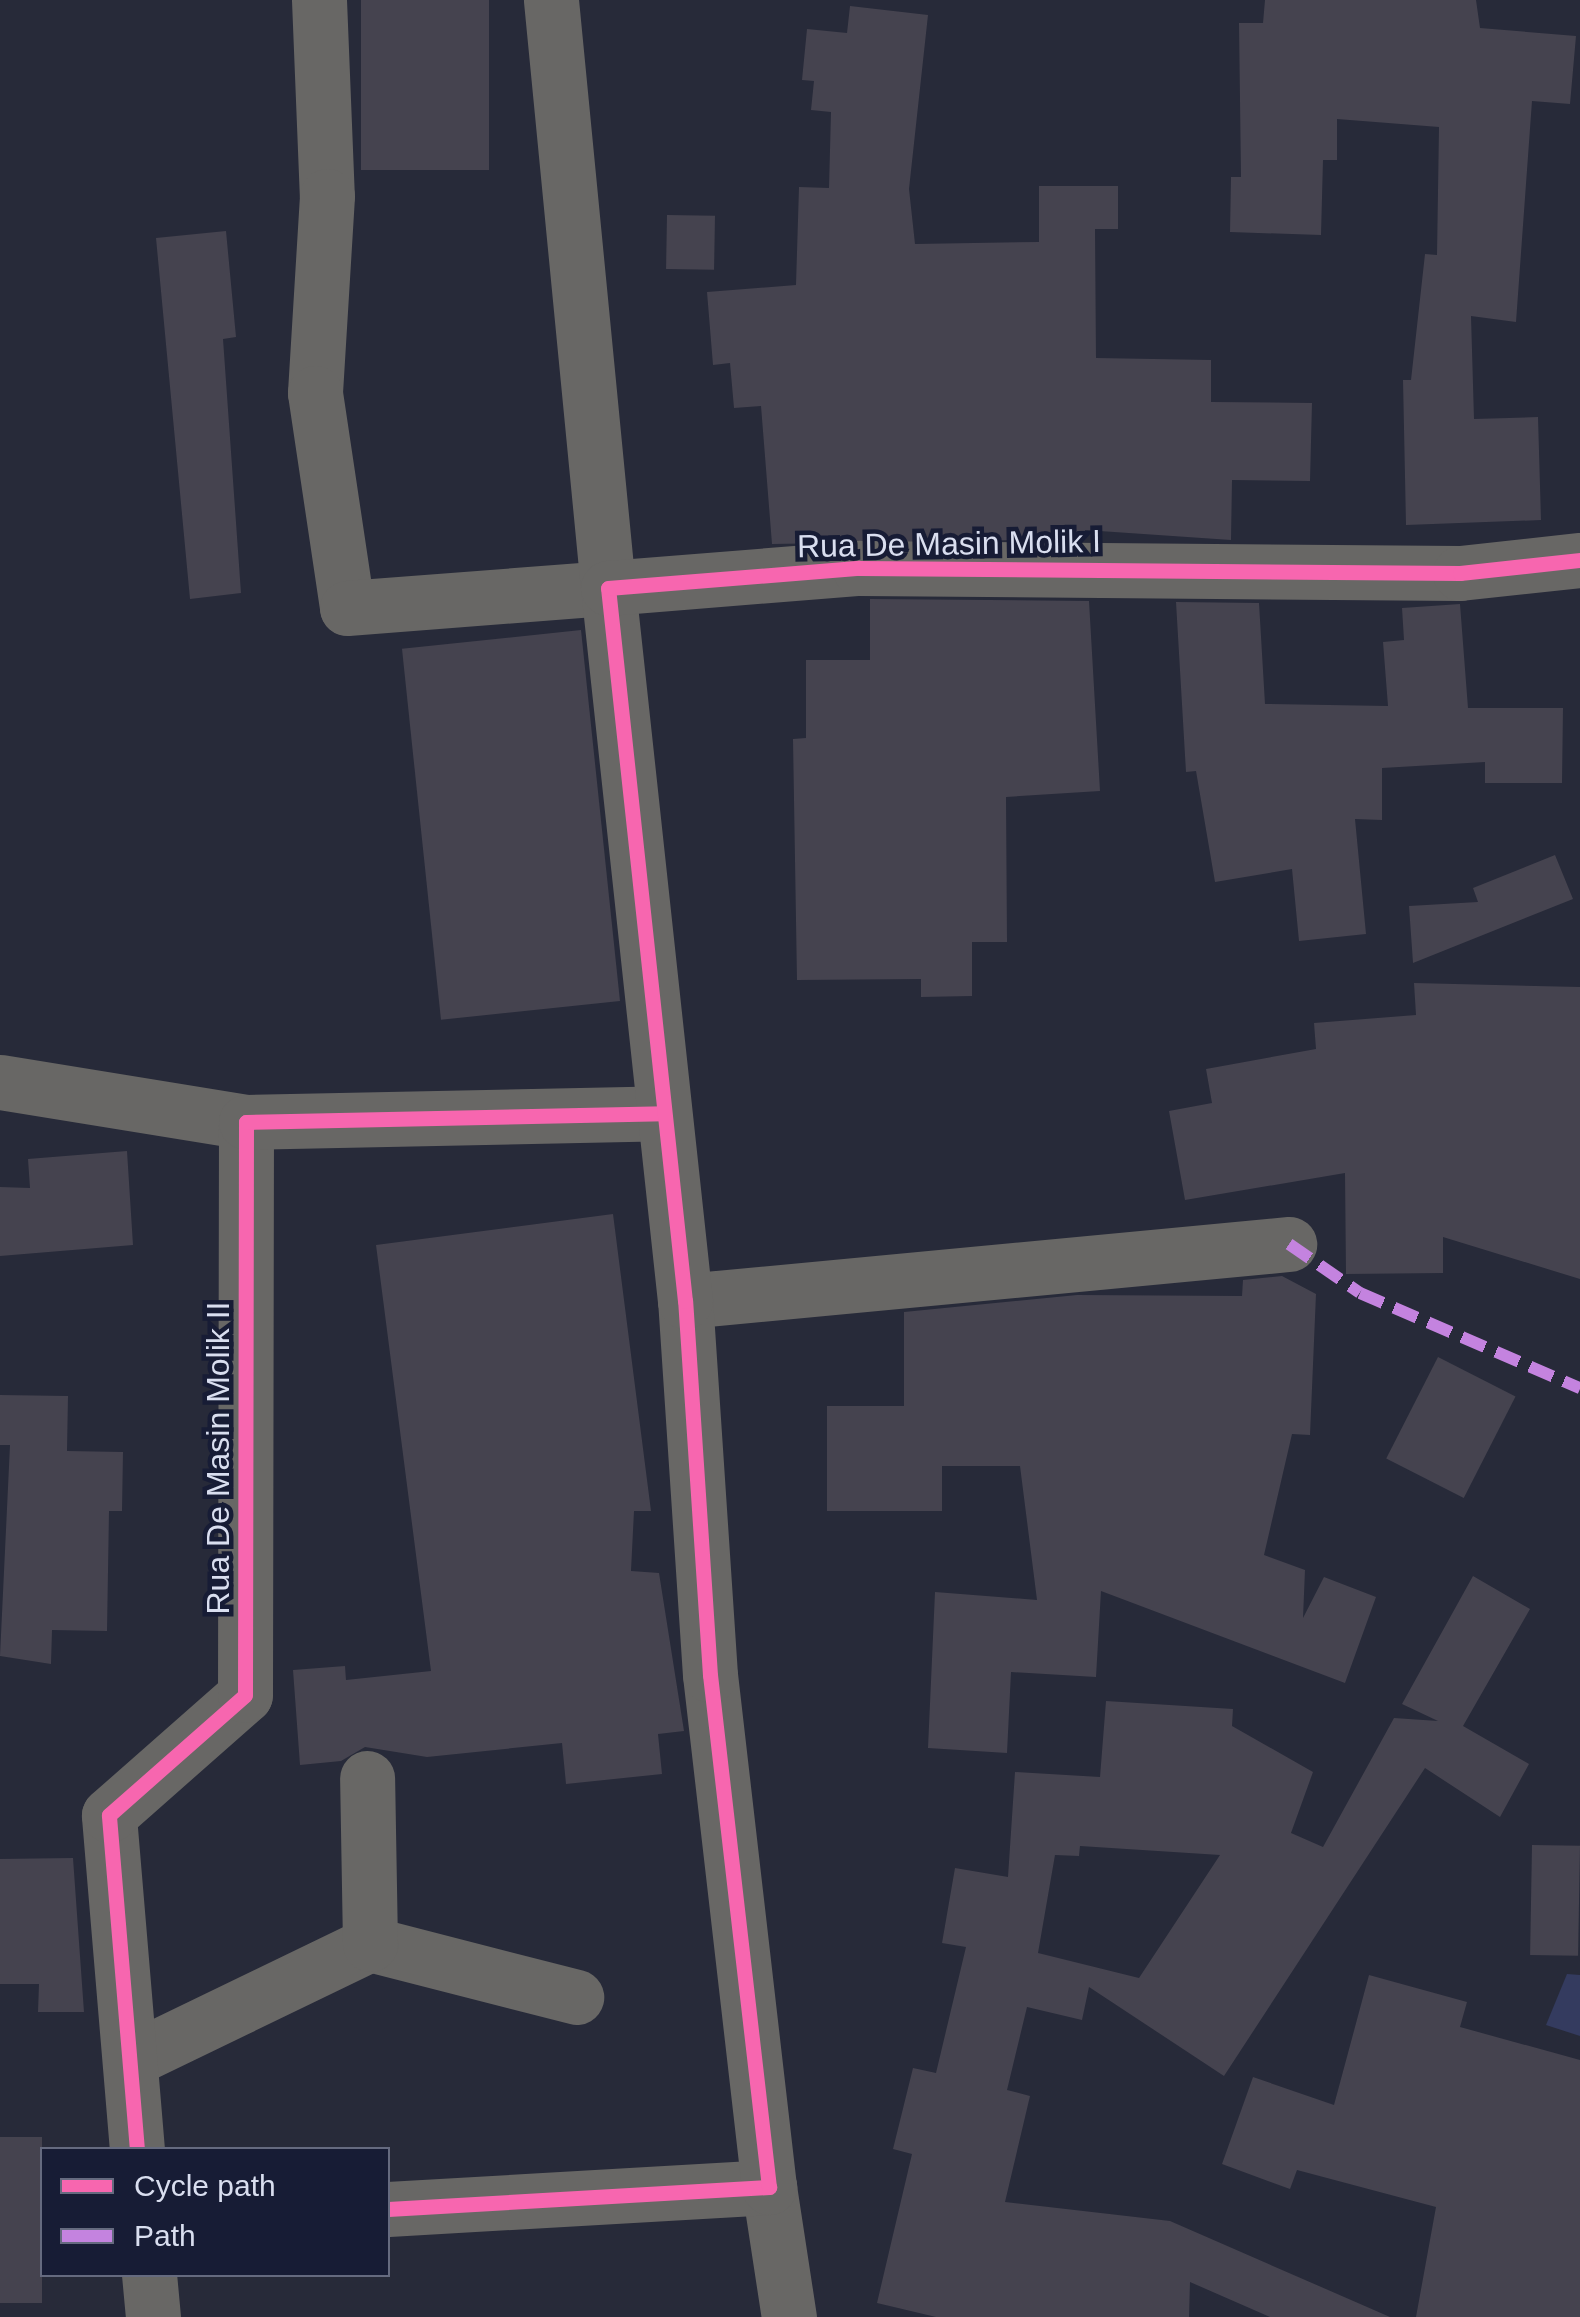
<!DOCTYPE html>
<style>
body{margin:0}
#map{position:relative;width:1580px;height:2317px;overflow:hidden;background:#272a39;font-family:Helvetica,sans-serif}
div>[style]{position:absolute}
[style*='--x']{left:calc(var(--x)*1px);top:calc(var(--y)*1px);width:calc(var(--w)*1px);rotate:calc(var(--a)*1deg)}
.green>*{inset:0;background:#343b5f}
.building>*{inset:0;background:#45434f;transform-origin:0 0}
.minor>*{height:55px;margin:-27.5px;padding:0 27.5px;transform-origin:27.5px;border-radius:27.5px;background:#686765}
.quiet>*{height:12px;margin-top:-6px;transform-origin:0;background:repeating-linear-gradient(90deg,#c483df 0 25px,transparent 0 37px)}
.cycleway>*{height:15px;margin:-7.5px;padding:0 7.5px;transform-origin:7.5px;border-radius:7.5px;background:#f766af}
span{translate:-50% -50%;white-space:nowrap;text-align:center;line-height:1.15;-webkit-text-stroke:9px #171c35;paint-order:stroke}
.street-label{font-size:32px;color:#d9deef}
.legend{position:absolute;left:40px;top:2147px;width:350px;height:130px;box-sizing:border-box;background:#171c35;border:2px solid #656a7f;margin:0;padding:12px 18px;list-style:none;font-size:30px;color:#d9deef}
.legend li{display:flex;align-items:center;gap:20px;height:50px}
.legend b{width:50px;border:2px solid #656a7f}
</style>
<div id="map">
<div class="green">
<i style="clip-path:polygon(1567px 1974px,1580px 1975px,1580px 2036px,1546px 2025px)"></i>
</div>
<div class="building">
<i style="left:361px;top:0;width:128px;height:170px"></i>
<i style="clip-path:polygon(1265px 0,1476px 0,1480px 28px,1576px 36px,1570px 104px,1532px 101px,1516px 322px,1471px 316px,1474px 419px,1538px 417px,1541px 520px,1406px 525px,1403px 380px,1411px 380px,1425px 254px,1437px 255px,1439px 127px,1337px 119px,1337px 160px,1323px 160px,1321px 235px,1230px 232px,1231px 177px,1241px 177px,1239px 23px,1263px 23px)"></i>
<i style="clip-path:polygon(850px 6px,928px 15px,909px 189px,915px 244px,1039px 242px,1039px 186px,1118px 186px,1118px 229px,1095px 229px,1096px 358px,1211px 360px,1211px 402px,1312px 403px,1310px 481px,1232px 480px,1231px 540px,1085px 530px,1086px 539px,772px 544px,761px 406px,734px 408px,730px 363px,713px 365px,707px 292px,796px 285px,799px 187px,829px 188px,831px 112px,811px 110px,814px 81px,802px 80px,807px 29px,847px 33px)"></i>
<i style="left:667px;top:215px;width:48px;height:54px;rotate:1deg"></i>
<i style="clip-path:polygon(226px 231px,236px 337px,223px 339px,241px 593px,190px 599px,156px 238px)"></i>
<i style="clip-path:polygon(870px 599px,1089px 601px,1100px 791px,1006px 797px,1007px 942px,972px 942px,972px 996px,921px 997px,921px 979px,797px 980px,793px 739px,806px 738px,806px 660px,870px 660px)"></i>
<i style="clip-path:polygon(1176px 602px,1259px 603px,1265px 704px,1388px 706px,1383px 642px,1404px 640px,1402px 608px,1460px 604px,1468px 708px,1563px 708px,1562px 783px,1485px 783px,1485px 762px,1382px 768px,1382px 820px,1355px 819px,1366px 934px,1299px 941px,1292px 869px,1215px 882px,1196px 771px,1186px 772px)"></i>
<i style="left:581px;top:630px;width:373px;height:180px;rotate:84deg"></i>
<i style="clip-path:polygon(1555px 855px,1573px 899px,1413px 963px,1409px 906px,1478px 902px,1473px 888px)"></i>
<i style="clip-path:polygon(1414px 983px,1580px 987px,1580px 1279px,1443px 1237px,1443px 1273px,1346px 1274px,1345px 1173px,1185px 1200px,1169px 1111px,1212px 1103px,1206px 1069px,1316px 1049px,1314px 1023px,1416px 1015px)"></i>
<i style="clip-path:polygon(127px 1151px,133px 1245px,0 1256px,0 1187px,30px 1188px,28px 1159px)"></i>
<i style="clip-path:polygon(613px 1214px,651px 1511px,634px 1511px,631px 1571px,659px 1573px,684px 1731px,658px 1734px,662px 1774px,566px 1784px,562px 1743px,427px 1757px,365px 1747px,341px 1761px,300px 1765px,293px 1670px,345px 1666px,346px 1680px,431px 1671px,376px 1245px)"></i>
<i style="clip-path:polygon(1282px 1276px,1316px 1294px,1310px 1435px,1292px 1434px,1264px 1555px,1305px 1570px,1303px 1618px,1324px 1577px,1376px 1597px,1345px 1683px,1101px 1591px,1096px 1677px,1011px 1672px,1007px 1753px,928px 1748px,935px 1592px,1037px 1600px,1020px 1466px,942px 1466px,942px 1511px,827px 1511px,827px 1406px,904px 1406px,904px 1312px,1077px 1295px,1242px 1296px,1243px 1280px)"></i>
<i style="left:1438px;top:1357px;width:87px;height:114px;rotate:27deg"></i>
<i style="clip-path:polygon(0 1395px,68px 1396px,67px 1451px,123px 1452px,122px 1511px,109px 1511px,107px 1631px,52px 1630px,51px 1664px,0 1656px,10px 1445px,0 1445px)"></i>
<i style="clip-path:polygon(evenodd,1473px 1576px,1530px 1609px,1463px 1726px,1529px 1764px,1500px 1817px,1425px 1768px,1224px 2076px,1089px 1987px,1082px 2020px,1027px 2007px,1007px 2090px,1030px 2096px,1005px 2202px,1170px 2221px,1390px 2317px,1270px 2317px,1190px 2282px,1189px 2317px,936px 2317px,877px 2303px,912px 2154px,893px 2149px,913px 2068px,936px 2073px,966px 1947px,942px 1943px,955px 1868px,1008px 1877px,1015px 1772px,1100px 1777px,1106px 1701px,1233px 1709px,1232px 1726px,1313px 1772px,1291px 1833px,1323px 1847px,1394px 1718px,1438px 1721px,1402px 1704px,1473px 1576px,1080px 1846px,1220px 1855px,1139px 1978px,1038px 1953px,1055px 1855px,1079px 1856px,1080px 1846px)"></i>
<i style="left:1532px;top:1845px;width:48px;height:110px;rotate:1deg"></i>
<i style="clip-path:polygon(73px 1858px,84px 2012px,38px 2012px,39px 1984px,0 1984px,0 1859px)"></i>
<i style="clip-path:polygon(1369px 1975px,1467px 2002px,1460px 2027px,1580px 2060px,1580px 2317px,1416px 2317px,1436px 2207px,1297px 2170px,1290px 2189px,1222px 2164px,1253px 2077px,1334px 2105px)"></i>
<i style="left:0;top:2137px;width:42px;height:166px"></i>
</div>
<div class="minor">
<i style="--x:319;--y:0;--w:196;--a:87.7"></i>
<i style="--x:327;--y:196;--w:197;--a:93.5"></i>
<i style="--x:315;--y:393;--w:217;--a:81.5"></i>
<i style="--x:347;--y:608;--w:262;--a:-4.4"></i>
<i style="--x:608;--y:588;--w:591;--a:-95.54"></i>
<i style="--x:0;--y:1082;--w:249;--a:9.2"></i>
<i style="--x:685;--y:1301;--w:607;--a:-5.39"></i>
<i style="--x:370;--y:1944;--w:213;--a:14.4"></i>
<i style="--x:130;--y:2060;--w:267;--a:-25.8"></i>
<i style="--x:370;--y:1944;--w:166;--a:-91"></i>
<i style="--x:137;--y:2150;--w:336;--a:-94.8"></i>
<i style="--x:109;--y:1815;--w:181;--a:-41.4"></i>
<i style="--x:245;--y:1695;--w:573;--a:-89.9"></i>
<i style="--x:246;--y:1122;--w:418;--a:-1.2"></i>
<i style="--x:769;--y:2187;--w:132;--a:81.3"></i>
<i style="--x:388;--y:2209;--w:382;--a:-3.3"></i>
<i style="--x:769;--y:2187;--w:515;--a:-96.57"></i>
<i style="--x:710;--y:1675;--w:375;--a:-93.8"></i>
<i style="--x:685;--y:1301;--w:717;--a:-96.16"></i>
<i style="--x:608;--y:588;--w:252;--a:-4.6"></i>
<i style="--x:859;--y:568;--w:601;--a:0.48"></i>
<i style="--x:1460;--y:573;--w:121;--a:-6.2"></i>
<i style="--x:149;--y:2274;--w:43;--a:84.7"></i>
</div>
<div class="quiet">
<i style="--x:1289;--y:1244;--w:86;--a:34.6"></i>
<i style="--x:1360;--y:1293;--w:240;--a:23.4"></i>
</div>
<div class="cycleway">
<i style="--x:137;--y:2150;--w:336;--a:-94.8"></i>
<i style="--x:109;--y:1815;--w:181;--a:-41.4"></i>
<i style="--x:245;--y:1695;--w:573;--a:-89.9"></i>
<i style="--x:246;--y:1122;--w:418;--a:-1.2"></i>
<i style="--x:388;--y:2209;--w:382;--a:-3.3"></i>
<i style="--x:769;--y:2187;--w:515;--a:-96.57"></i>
<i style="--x:710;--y:1675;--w:375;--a:-93.8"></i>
<i style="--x:685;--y:1301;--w:717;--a:-96.16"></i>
<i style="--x:608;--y:588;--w:252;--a:-4.6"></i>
<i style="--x:859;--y:568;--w:601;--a:0.48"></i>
<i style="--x:1460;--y:573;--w:121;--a:-6.2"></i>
</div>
<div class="street-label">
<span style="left:949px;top:544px;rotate:-1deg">Rua De Masin Molik I</span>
<span style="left:218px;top:1458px;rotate:-90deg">Rua De Masin Molik II</span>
</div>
<ul class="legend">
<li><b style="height:12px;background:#f766af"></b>Cycle path</li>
<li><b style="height:12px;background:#c483df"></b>Path</li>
</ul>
</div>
